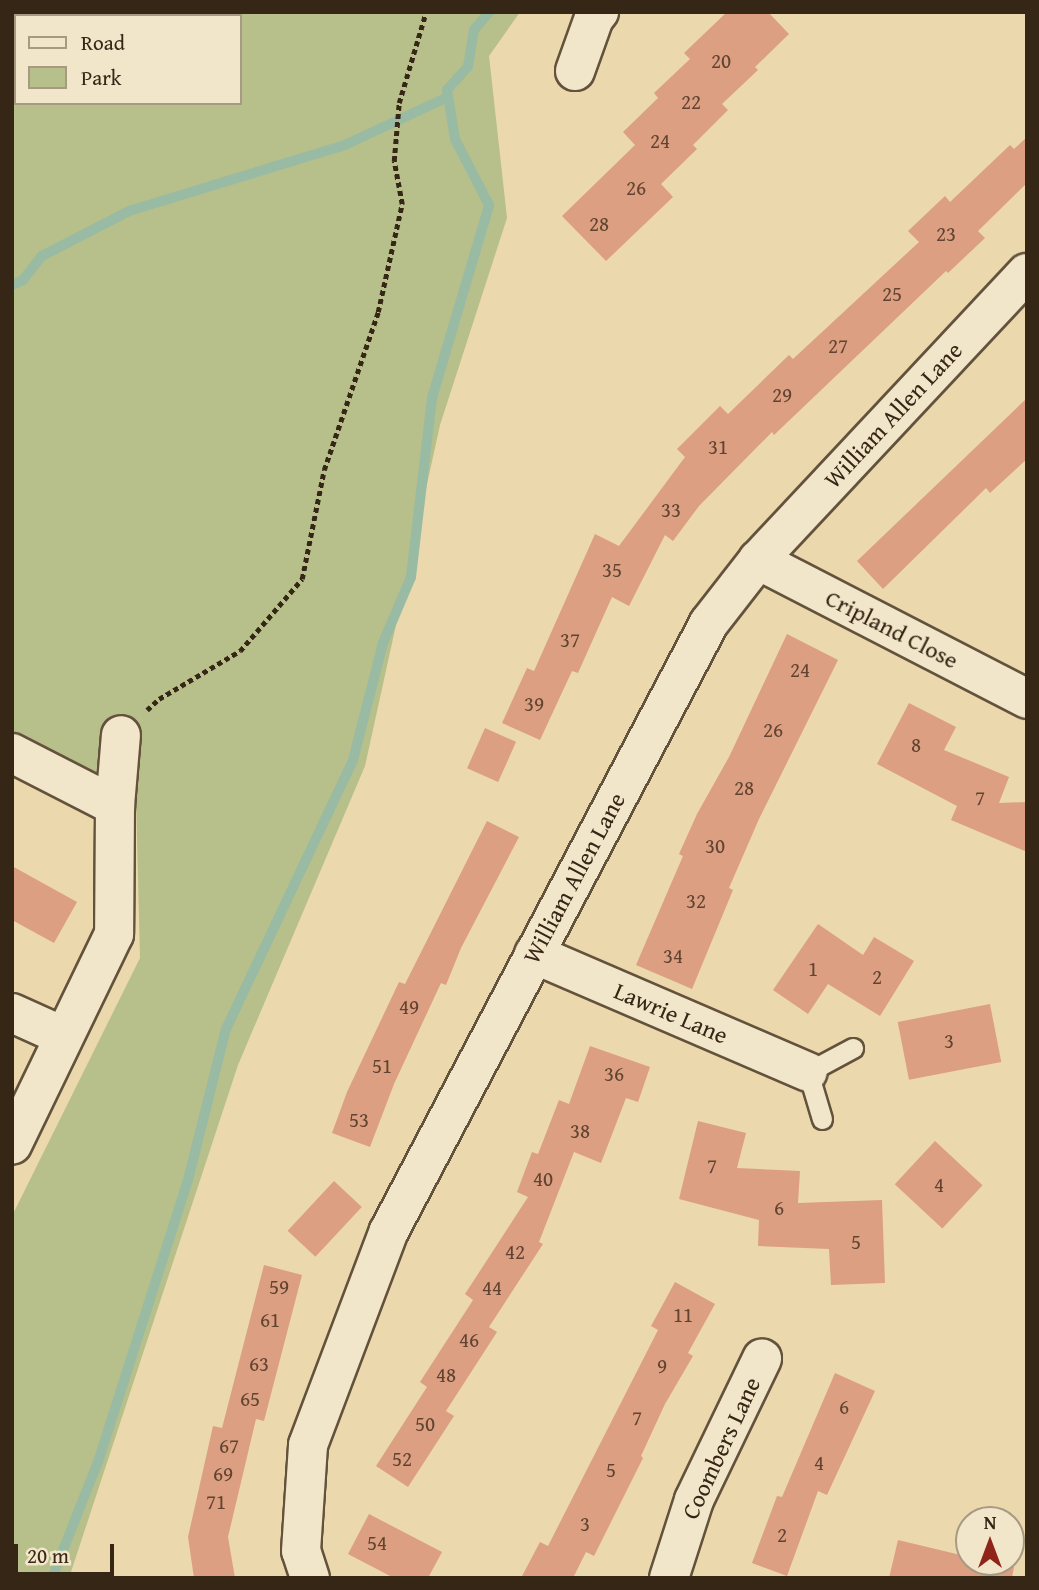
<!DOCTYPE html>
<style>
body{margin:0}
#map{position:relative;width:1039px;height:1590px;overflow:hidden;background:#ebd8ad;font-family:"Gentium Book Plus",serif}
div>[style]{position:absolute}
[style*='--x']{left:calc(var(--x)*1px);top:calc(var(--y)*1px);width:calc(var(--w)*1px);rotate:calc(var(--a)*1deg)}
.green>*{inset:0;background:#b7bf8a}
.stream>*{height:10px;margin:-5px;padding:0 5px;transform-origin:5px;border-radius:5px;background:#99bba4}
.building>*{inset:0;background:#dc9f81;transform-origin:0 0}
.path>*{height:4.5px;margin-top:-2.25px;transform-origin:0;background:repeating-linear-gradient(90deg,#362616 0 5px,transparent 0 8.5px)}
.roads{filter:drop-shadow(2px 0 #63523c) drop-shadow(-2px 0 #63523c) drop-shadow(0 2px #63523c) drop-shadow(0 -2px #63523c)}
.lane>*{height:19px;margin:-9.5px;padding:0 9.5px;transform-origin:9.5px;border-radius:9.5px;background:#f2e6ca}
.street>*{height:38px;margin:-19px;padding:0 19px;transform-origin:19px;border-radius:19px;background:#f2e6ca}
span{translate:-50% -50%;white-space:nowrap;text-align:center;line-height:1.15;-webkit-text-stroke:7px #f2e6ca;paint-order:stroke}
.number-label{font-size:21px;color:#604431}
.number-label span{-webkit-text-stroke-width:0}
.street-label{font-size:24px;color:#362616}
.frame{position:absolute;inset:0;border:14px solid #362616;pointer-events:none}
.legend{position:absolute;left:14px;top:14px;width:228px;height:91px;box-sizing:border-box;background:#f2e6ca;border:2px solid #a79982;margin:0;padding:9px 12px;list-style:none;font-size:21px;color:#362616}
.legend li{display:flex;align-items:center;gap:14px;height:35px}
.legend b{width:35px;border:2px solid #a79982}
.north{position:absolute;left:955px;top:1506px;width:70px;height:70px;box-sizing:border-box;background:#f2e6ca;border:2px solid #a79982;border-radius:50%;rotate:0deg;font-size:19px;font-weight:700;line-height:28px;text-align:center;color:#362616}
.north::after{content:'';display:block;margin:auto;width:24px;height:32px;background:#8f2418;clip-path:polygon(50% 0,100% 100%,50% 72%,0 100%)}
.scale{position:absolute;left:14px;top:1544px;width:100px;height:32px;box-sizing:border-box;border:4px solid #362616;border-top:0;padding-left:9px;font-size:21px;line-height:24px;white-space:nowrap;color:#362616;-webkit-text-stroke:5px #f2e6ca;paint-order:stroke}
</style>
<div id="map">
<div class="green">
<i style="clip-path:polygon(evenodd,12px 12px,520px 12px,489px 56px,507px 218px,440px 425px,365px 766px,238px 1065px,69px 1578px,12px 1578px,12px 1216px,140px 958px,136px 798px,12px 735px,12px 12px,16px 16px,240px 16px,240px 103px,16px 103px,16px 16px)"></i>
</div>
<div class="stream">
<i style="--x:12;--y:285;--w:12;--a:-24"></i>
<i style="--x:23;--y:280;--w:31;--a:-52"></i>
<i style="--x:42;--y:256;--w:98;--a:-27.3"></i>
<i style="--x:129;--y:211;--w:226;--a:-17"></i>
<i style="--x:345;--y:145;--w:114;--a:-25"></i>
<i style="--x:52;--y:1578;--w:125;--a:-68.4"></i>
<i style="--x:98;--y:1462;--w:300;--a:-72.3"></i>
<i style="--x:189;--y:1176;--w:152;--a:-75.9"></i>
<i style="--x:226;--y:1029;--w:297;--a:-64.7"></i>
<i style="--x:353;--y:760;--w:121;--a:-75.6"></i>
<i style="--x:383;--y:643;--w:72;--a:-67"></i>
<i style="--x:411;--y:577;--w:180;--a:-83.3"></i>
<i style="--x:432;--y:398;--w:201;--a:-73.5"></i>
<i style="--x:489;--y:205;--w:74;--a:-117.3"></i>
<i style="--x:455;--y:139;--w:50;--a:-99.3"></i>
<i style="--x:447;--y:90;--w:31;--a:-48"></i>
<i style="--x:468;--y:67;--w:37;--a:-81"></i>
<i style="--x:474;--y:30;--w:23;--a:-50"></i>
</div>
<div class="building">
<i style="clip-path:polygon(727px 12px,768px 12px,789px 34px,755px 67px,758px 70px,722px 104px,728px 110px,693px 145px,697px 149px,661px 184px,673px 197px,606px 261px,562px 216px,635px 145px,623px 132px,658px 98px,654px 93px,690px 59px,684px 53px)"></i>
<i style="clip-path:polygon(1027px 137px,1027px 183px,978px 231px,985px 238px,948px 273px,946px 271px,774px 435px,772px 432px,699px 506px,673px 541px,665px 535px,629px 606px,612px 597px,578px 673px,572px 671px,540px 740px,502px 723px,527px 668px,534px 671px,595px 534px,619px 546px,685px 457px,677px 449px,720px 406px,728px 414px,789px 355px,793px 359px,919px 242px,908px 231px,945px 196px,950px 202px,1010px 145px,1014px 149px)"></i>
<i style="clip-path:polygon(1027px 398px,1027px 459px,990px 493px,986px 488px,883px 589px,857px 561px)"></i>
<i style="clip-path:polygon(787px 634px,838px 660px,759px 819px,729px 888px,733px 890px,692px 989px,636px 965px,683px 856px,679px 854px,697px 814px,729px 757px)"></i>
<i style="clip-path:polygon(909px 703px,956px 727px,944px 750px,1009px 777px,999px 803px,1027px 802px,1027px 852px,951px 820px,957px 806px,877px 764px)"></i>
<i style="left:485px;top:728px;width:34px;height:44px;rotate:24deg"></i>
<i style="clip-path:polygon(487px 821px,519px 837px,461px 948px,446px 985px,441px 983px,394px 1084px,370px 1147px,332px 1133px,347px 1092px,399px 982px,405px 984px)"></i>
<i style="clip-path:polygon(12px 866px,77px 902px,54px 943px,12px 920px)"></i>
<i style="clip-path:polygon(818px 924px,863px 955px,874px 937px,914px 961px,880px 1016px,828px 984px,808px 1014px,773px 990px)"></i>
<i style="left:990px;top:1004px;width:59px;height:94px;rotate:79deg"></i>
<i style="clip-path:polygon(590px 1046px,650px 1067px,638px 1102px,626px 1098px,601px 1163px,574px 1152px,539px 1242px,543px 1244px,489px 1327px,497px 1332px,446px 1411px,454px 1416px,408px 1487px,376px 1466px,427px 1387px,420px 1382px,473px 1300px,465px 1294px,528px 1197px,517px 1192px,532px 1152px,538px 1154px,559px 1100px,569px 1104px)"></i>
<i style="clip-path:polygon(698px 1121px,746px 1133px,737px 1168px,800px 1171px,798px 1203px,882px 1200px,885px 1283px,831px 1285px,829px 1249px,758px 1246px,759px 1220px,679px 1199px)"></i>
<i style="left:935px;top:1141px;width:65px;height:59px;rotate:43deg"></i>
<i style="left:334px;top:1181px;width:38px;height:68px;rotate:43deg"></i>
<i style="clip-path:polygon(264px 1265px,302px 1275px,264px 1421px,256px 1419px,228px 1537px,235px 1578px,194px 1578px,188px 1537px,213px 1426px,222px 1428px)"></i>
<i style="clip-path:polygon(675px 1282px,715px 1304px,688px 1353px,693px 1356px,665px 1404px,641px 1456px,643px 1458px,594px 1556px,586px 1552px,573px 1578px,521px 1578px,540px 1542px,548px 1546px,658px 1330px,651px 1326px)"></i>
<i style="clip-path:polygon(835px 1373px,875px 1391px,827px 1495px,818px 1491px,787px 1576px,752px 1563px,777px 1496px,782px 1497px)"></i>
<i style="clip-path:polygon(369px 1514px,442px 1552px,428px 1578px,394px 1578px,348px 1554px)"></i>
<i style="clip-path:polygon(898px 1540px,969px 1557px,969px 1562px,992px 1562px,1014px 1567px,1012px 1578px,889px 1578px)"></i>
</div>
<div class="path">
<i style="--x:147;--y:710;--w:16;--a:-43"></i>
<i style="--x:159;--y:699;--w:94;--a:-30.7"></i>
<i style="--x:240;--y:651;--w:95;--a:-49.3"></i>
<i style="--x:302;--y:579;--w:111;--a:-78.6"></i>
<i style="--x:324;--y:470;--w:167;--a:-71.1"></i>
<i style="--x:378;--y:312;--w:111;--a:-77.5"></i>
<i style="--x:402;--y:204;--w:44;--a:-100.5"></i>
<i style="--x:394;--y:161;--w:58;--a:-85.1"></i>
<i style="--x:399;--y:103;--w:95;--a:-73.5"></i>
</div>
<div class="roads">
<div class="lane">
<i style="--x:822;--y:1119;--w:49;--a:-106.6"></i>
<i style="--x:808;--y:1072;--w:51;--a:-28.1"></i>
</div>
<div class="street">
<i style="--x:575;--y:71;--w:56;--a:-70.3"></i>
<i style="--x:594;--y:18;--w:8;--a:-50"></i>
<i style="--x:758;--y:560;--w:303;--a:27.3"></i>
<i style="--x:12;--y:753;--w:116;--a:27.2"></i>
<i style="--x:115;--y:806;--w:128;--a:90.4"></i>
<i style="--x:114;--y:934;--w:234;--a:115.8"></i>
<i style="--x:115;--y:806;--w:71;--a:-85.2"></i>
<i style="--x:534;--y:954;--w:298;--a:23.3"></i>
<i style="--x:12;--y:1013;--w:56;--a:24.3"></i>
<i style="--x:310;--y:1578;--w:28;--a:-108"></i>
<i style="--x:301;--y:1551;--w:106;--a:-86.2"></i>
<i style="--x:308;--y:1445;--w:229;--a:-69.3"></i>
<i style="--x:389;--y:1231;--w:687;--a:-62.24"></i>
<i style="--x:709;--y:623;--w:80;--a:-52.1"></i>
<i style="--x:758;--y:560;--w:393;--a:-46.9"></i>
<i style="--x:669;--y:1578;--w:82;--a:-72.2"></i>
<i style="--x:694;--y:1500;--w:157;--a:-64.3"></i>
</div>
</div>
<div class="number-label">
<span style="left:721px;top:61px">20</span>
<span style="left:691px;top:102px">22</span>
<span style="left:660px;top:141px">24</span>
<span style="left:636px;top:188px">26</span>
<span style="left:599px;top:224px">28</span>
<span style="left:946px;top:234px">23</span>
<span style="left:892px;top:294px">25</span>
<span style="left:838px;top:346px">27</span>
<span style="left:782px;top:395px">29</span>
<span style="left:718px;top:447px">31</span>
<span style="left:671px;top:510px">33</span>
<span style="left:612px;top:570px">35</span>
<span style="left:570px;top:640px">37</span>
<span style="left:800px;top:670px">24</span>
<span style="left:534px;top:704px">39</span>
<span style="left:773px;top:730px">26</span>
<span style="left:916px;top:745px">8</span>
<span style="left:744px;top:788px">28</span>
<span style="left:980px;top:798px">7</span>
<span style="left:715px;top:846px">30</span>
<span style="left:696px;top:901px">32</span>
<span style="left:673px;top:956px">34</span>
<span style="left:813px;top:969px">1</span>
<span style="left:877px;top:977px">2</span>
<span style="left:409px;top:1007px">49</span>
<span style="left:949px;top:1041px">3</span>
<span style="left:382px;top:1066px">51</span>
<span style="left:614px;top:1074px">36</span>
<span style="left:359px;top:1120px">53</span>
<span style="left:580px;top:1131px">38</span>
<span style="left:712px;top:1166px">7</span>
<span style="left:543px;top:1179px">40</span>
<span style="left:939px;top:1185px">4</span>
<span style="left:779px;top:1208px">6</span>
<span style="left:856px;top:1242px">5</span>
<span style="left:515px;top:1252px">42</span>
<span style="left:279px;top:1287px">59</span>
<span style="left:492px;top:1288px">44</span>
<span style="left:683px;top:1315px">11</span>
<span style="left:270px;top:1320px">61</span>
<span style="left:469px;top:1340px">46</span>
<span style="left:259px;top:1364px">63</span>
<span style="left:662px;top:1366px">9</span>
<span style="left:446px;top:1375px">48</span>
<span style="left:250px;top:1399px">65</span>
<span style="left:844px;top:1407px">6</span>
<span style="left:637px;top:1418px">7</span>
<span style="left:425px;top:1424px">50</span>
<span style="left:229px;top:1446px">67</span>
<span style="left:402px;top:1459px">52</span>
<span style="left:819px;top:1463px">4</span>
<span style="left:611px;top:1470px">5</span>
<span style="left:223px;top:1474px">69</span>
<span style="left:216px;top:1502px">71</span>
<span style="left:585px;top:1524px">3</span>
<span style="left:782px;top:1535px">2</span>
<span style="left:377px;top:1543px">54</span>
</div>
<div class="street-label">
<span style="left:893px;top:415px;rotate:-47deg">William Allen Lane</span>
<span style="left:892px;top:629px;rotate:27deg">Cripland Close</span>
<span style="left:574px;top:878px;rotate:-62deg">William Allen Lane</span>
<span style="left:671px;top:1013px;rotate:23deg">Lawrie Lane</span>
<span style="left:721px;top:1448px;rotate:-65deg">Coombers Lane</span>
</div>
<div class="frame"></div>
<ul class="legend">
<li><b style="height:9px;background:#f2e6ca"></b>Road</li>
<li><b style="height:19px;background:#b7bf8a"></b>Park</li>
</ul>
<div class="north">N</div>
<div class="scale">20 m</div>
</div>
